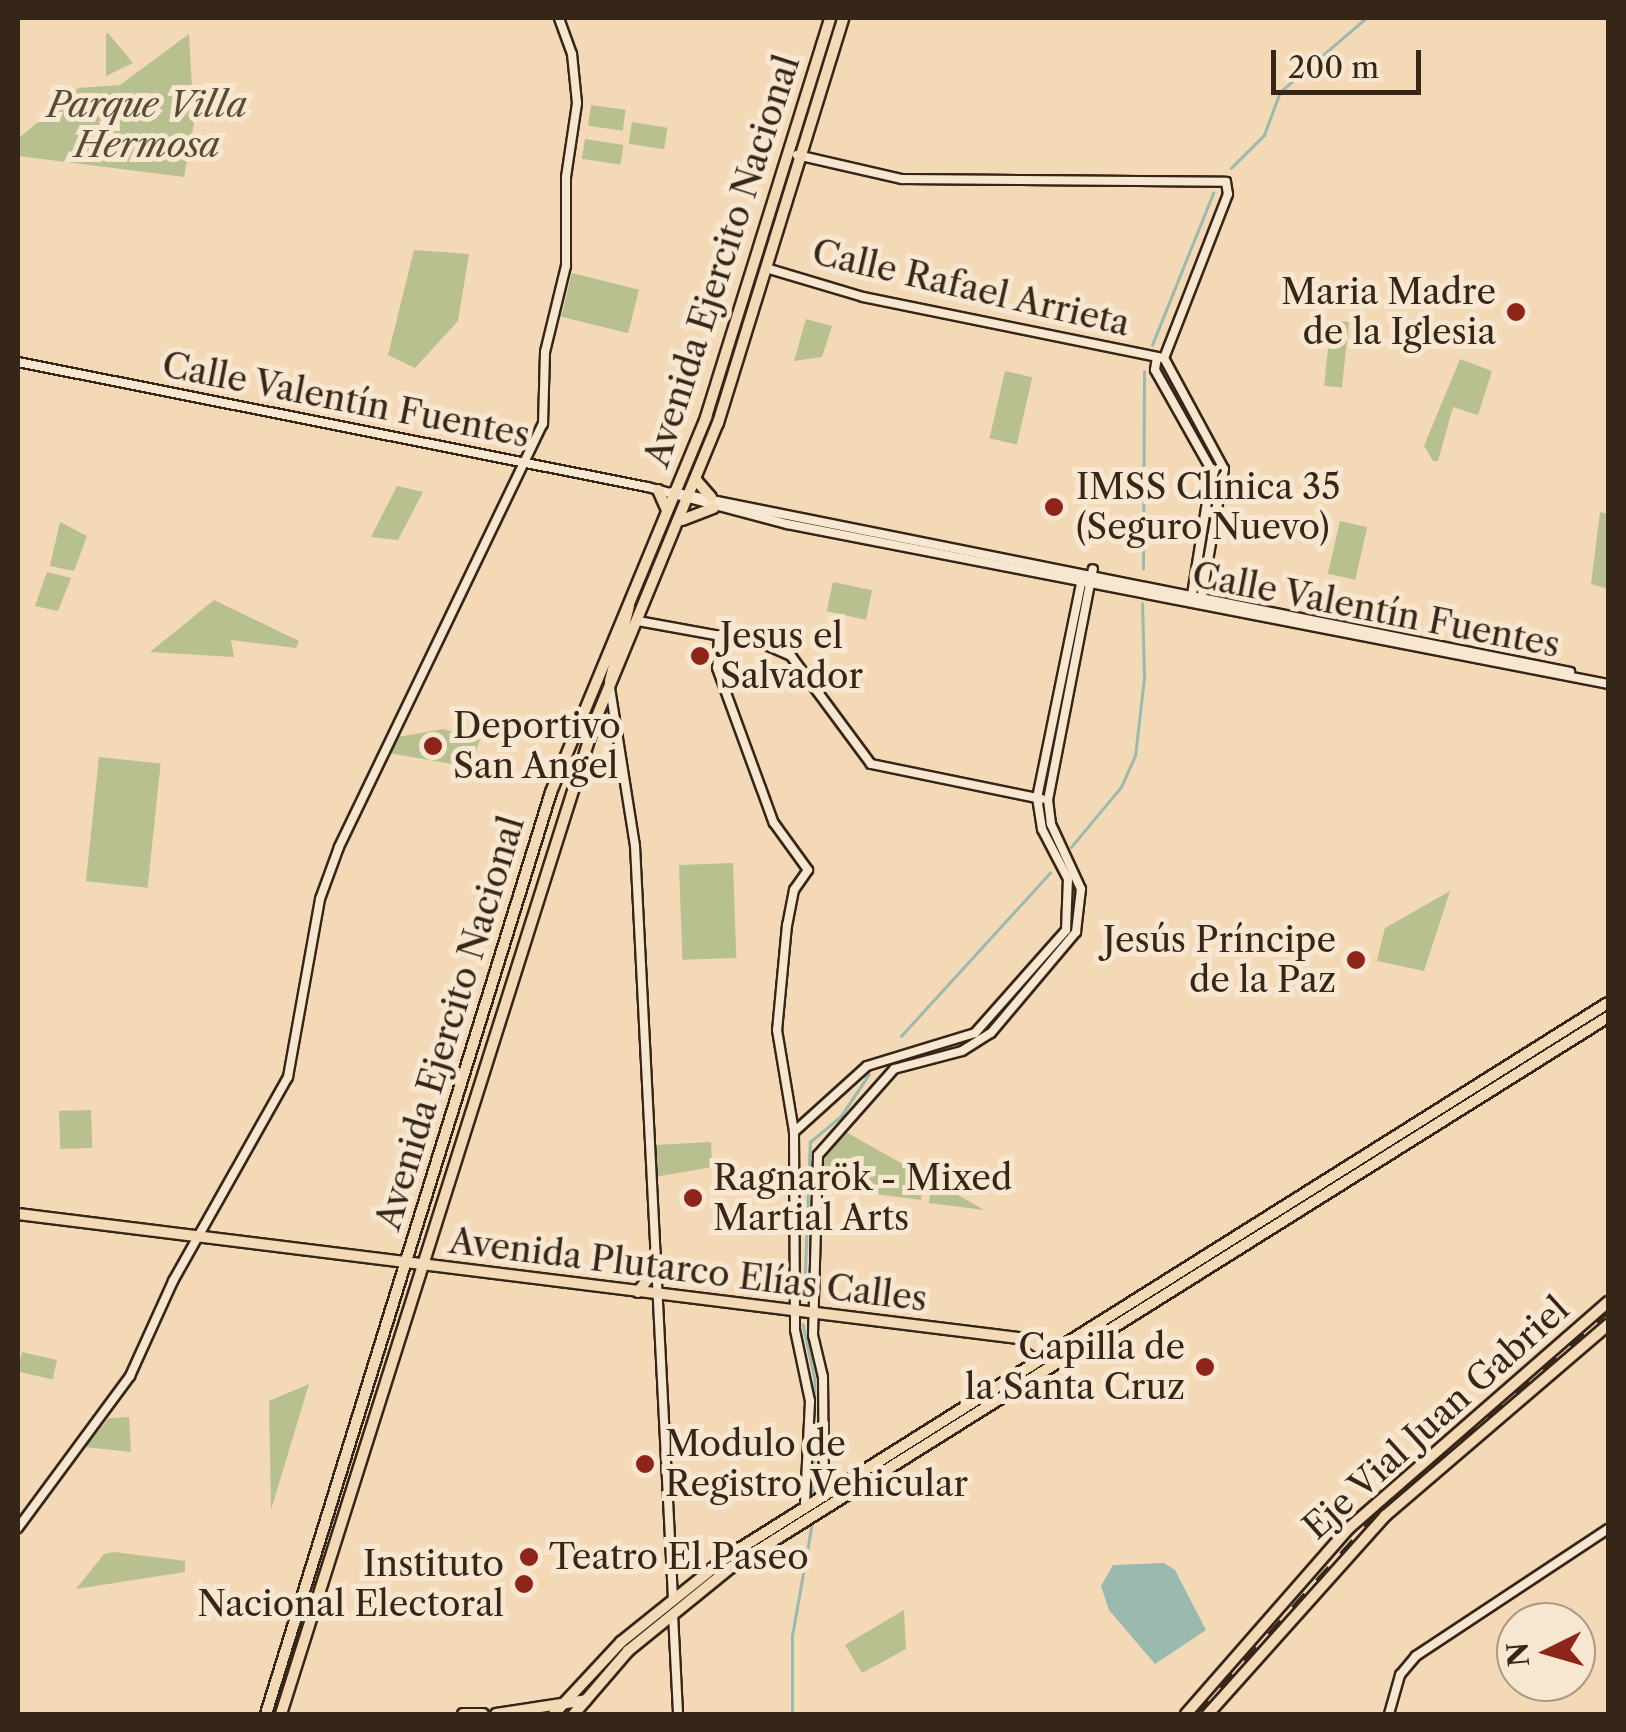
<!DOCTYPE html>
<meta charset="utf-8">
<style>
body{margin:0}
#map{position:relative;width:1626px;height:1732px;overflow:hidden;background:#f3d9b6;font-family:"Libre Caslon Text",serif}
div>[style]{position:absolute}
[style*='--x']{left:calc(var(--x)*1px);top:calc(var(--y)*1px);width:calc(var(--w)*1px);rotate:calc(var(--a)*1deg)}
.green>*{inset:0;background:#b9c090;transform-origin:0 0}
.water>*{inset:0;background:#9bbaaf}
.stream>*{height:2.5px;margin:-1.25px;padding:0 1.25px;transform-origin:1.25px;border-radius:1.25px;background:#9bbaaf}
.roads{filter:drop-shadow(2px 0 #362617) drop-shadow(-2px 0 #362617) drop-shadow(0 2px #362617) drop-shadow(0 -2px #362617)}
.secondary>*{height:8px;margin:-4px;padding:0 4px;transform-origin:4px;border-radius:4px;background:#f7e6d0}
.primary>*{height:10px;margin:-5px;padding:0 5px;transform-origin:5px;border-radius:5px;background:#f3d9b6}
.rail>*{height:2.5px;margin-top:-1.25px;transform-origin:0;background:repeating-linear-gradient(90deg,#362617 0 18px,transparent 0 36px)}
.dots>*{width:28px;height:28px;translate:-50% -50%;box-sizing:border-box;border:5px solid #f7e6d0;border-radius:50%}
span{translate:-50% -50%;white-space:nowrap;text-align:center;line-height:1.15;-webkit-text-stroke:10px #f7e6d0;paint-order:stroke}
.park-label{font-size:35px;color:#574c35;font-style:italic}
.street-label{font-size:35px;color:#362617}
.poi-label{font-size:35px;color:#362617}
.right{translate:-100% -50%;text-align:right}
.left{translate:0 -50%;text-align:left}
.frame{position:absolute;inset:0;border:20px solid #362617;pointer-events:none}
.north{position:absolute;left:1496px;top:1602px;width:100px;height:100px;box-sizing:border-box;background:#f7e6d0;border:2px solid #aa9986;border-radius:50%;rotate:265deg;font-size:28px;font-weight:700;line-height:40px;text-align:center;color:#362617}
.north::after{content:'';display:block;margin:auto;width:35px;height:45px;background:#8f2418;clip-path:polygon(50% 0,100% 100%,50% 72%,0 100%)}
.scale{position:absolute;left:1271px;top:50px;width:150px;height:45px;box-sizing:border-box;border:5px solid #362617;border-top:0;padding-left:12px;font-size:30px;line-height:35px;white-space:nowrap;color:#362617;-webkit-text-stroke:8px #f7e6d0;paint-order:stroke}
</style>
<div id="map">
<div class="green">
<i style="clip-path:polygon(108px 33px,133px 63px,106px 76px,106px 34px)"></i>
<i style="clip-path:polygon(189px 34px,194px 123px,184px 177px,18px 156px,19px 138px,78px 88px,120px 85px)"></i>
<i style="left:591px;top:105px;width:35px;height:21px;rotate:8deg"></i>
<i style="left:632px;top:122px;width:36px;height:22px;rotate:9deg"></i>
<i style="left:585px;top:139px;width:39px;height:20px;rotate:9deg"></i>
<i style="clip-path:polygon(414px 250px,469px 254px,458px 321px,415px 368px,388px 355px)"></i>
<i style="left:572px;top:273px;width:69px;height:45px;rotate:14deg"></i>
<i style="clip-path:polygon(806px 319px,832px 326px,822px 357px,794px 361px)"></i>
<i style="left:1331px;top:320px;width:18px;height:66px;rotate:6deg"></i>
<i style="clip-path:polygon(1460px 359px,1492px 371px,1478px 415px,1453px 407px,1438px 461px,1433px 461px,1424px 446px)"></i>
<i style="left:1005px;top:371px;width:28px;height:69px;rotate:13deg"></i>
<i style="clip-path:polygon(397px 486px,423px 492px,398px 540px,371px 537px)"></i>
<i style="clip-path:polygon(1600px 512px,1608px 514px,1608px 589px,1591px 584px)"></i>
<i style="left:1340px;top:521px;width:28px;height:54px;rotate:13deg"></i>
<i style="clip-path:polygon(60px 522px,87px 536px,74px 571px,50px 566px)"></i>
<i style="clip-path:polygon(47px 572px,71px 578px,58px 611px,35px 606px)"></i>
<i style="left:833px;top:582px;width:40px;height:30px;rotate:12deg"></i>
<i style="clip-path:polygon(214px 600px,299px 641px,296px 648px,231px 640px,234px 657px,150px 652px)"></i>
<i style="clip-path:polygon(443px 729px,480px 740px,470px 767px,388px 753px,392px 738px)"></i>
<i style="left:99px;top:757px;width:62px;height:125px;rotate:6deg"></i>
<i style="left:733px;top:863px;width:95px;height:54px;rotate:88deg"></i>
<i style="clip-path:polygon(1450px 891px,1424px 971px,1377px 961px,1385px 928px)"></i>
<i style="left:91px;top:1110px;width:38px;height:32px;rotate:88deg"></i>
<i style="clip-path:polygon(846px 1132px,924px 1176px,921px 1200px,821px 1187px,822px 1155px)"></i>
<i style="clip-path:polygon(711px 1142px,712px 1167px,655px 1177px,654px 1145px)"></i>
<i style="clip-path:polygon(932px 1180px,984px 1210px,929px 1203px)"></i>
<i style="left:22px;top:1352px;width:36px;height:20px;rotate:13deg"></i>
<i style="clip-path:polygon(309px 1384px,271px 1510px,269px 1401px)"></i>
<i style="clip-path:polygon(129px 1417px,131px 1452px,85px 1447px,109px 1418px)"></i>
<i style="clip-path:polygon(114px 1552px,185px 1561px,185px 1572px,76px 1589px,104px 1554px)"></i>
<i style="clip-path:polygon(904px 1610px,906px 1649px,862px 1673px,845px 1645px)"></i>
</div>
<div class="water">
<i style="clip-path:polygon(1164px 1563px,1175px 1570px,1206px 1630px,1155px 1664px,1109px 1610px,1101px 1586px,1113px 1565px)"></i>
</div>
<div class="stream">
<i style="--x:1231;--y:168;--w:47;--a:-45"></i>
<i style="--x:1264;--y:135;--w:46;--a:-69.6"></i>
<i style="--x:1280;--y:92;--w:113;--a:-40.7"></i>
<i style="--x:1152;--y:345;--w:164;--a:-68.1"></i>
<i style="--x:1143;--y:569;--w:197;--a:-89.7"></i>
<i style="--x:1071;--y:847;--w:78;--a:-50.2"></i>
<i style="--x:1121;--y:787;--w:34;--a:-66"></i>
<i style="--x:1135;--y:756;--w:79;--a:-83.4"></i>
<i style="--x:1144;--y:678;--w:74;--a:-91.5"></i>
<i style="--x:901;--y:1036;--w:221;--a:-47.6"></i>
<i style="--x:804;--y:1296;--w:154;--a:-87.8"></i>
<i style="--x:810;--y:1142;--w:40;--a:-40"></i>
<i style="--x:841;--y:1116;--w:50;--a:-56.3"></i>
<i style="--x:803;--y:1324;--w:57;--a:77.9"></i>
<i style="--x:815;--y:1380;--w:115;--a:91"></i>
<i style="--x:792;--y:1714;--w:78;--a:-90"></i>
<i style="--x:792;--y:1636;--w:115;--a:-80"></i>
</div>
<div class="roads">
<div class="secondary">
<i style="--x:797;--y:155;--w:108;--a:12.9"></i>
<i style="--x:902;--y:179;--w:324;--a:0.5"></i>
<i style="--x:1226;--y:182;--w:12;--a:81"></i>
<i style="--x:1228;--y:194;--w:176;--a:111.3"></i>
<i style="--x:1164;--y:358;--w:126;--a:61.6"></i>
<i style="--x:1224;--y:469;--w:134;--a:99.9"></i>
<i style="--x:766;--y:268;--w:101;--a:16.6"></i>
<i style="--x:863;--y:297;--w:307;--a:11.5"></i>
<i style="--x:1157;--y:357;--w:13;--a:99"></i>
<i style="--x:1155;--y:370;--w:116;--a:60.6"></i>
<i style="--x:1212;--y:471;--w:126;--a:99.2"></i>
<i style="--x:18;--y:362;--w:641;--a:11.24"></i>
<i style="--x:647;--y:487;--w:145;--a:14.8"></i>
<i style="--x:787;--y:524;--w:836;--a:11.03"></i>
<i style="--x:672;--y:492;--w:916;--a:11.33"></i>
<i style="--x:638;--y:621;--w:128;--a:10.3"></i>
<i style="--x:764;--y:644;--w:30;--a:24"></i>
<i style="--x:791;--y:656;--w:134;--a:53.5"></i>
<i style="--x:871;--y:764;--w:174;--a:11.6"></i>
<i style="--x:719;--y:635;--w:33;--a:93"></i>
<i style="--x:717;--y:668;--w:128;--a:69.9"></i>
<i style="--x:761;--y:788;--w:37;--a:70"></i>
<i style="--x:774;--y:823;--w:58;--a:54.1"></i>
<i style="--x:808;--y:870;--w:24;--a:125"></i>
<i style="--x:794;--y:890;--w:36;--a:101"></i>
<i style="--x:787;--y:925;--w:105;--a:95.4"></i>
<i style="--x:777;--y:1030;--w:103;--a:80.5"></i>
<i style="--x:794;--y:1132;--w:198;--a:89.7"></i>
<i style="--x:795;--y:1330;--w:73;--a:78.1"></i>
<i style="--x:810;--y:1401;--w:104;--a:92.8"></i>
<i style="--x:610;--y:688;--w:160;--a:81"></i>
<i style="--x:635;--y:846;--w:755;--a:87.11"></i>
<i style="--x:794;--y:1132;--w:98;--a:-42.1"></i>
<i style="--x:867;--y:1066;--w:113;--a:-17"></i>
<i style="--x:975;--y:1033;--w:137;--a:-48.5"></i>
<i style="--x:1066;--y:930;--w:51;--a:-87.8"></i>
<i style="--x:1068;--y:879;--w:56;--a:-117.5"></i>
<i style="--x:1042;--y:829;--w:31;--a:-99"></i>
<i style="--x:1037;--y:798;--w:225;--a:-78.4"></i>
<i style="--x:824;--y:1492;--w:115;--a:-90.5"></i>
<i style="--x:823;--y:1377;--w:43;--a:-103.4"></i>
<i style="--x:813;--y:1335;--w:180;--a:-88.4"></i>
<i style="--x:818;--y:1155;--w:115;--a:-48.5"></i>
<i style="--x:894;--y:1069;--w:70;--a:-14.8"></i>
<i style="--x:962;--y:1051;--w:34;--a:-32"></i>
<i style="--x:991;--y:1033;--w:132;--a:-49.9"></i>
<i style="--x:1076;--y:932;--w:43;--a:-83.4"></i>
<i style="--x:1081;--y:889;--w:72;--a:-114.8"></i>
<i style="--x:1051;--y:824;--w:24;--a:-97"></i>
<i style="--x:1048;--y:800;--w:235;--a:-79"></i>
<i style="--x:18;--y:1528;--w:189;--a:-53.6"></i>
<i style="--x:130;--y:1376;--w:104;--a:-65.6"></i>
<i style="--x:173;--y:1281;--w:234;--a:-60.6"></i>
<i style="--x:288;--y:1077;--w:181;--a:-79.8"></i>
<i style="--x:320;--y:899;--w:55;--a:-69.9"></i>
<i style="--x:339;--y:847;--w:470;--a:-64.3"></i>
<i style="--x:543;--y:424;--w:72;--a:-88.4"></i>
<i style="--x:545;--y:352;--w:89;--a:-76.3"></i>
<i style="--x:566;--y:266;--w:89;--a:-90"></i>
<i style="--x:566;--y:177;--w:75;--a:-81.5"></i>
<i style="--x:577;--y:103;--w:49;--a:-95.8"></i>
<i style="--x:572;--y:54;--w:38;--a:-110"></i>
<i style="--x:673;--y:1614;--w:100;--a:87.1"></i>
<i style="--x:1389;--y:1714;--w:41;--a:-74.2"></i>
<i style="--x:1400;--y:1675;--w:25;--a:-50"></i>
<i style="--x:1416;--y:1656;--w:230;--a:-33.5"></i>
</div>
<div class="primary">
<i style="--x:696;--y:480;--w:23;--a:49"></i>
<i style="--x:658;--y:490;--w:22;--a:66"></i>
<i style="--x:682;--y:520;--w:34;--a:-21"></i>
<i style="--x:610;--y:681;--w:77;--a:-75.8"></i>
<i style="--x:18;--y:1214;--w:1016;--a:7.07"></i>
<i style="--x:1026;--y:1339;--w:31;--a:33"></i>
<i style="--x:638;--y:1292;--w:34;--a:-53"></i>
<i style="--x:266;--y:1714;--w:965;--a:-72.82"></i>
<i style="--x:551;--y:792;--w:406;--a:-67.5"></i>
<i style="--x:706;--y:417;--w:418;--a:-72.7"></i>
<i style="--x:281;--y:1714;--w:1041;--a:-72.45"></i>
<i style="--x:595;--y:721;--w:322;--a:-67.6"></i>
<i style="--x:718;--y:423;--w:424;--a:-72.8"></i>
<i style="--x:463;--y:1714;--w:20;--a:0"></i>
<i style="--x:496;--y:1714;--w:91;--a:-8.8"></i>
<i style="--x:554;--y:1714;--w:98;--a:-47.1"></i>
<i style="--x:621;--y:1642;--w:137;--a:-38.8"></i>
<i style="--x:728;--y:1556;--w:1039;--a:-32.15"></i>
<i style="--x:574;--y:1714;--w:83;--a:-49.4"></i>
<i style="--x:628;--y:1651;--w:132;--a:-39.1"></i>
<i style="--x:730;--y:1568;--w:1037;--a:-32.11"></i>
<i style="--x:1186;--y:1714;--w:247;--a:-48.8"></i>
<i style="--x:1349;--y:1528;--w:344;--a:-41.1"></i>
<i style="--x:1208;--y:1714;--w:266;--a:-48.2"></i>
<i style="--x:1385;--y:1516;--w:294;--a:-40.6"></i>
</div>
</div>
<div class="rail">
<i style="--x:1196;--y:1714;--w:274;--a:-48.1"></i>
<i style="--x:1379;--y:1510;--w:303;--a:-40.8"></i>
</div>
<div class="dots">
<i style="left:1516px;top:312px;background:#8f2418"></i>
<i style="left:1054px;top:507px;background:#8f2418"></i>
<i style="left:700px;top:656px;background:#8f2418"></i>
<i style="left:433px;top:746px;background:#8f2418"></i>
<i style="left:1356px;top:960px;background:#8f2418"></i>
<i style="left:693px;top:1198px;background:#8f2418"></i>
<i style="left:1205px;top:1367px;background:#8f2418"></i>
<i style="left:645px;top:1464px;background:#8f2418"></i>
<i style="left:529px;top:1557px;background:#8f2418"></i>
<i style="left:524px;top:1584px;background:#8f2418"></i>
</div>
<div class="park-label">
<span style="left:147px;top:125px">Parque Villa<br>Hermosa</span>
</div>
<div class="street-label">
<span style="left:722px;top:261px;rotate:-72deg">Avenida Ejercito Nacional</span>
<span style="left:971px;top:288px;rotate:13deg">Calle Rafael Arrieta</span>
<span style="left:346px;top:400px;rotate:11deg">Calle Valentín Fuentes</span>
<span style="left:1376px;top:610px;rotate:11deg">Calle Valentín Fuentes</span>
<span style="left:450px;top:1023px;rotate:-73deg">Avenida Ejercito Nacional</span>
<span style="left:688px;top:1270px;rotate:7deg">Avenida Plutarco Elías Calles</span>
<span style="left:1436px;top:1418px;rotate:-42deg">Eje Vial Juan Gabriel</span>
</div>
<div class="poi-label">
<span class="right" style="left:1496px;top:312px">Maria Madre<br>de la Iglesia</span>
<span class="left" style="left:1076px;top:507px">IMSS Clínica 35<br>(Seguro Nuevo)</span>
<span class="left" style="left:720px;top:656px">Jesus el<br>Salvador</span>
<span class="left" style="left:453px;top:746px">Deportivo<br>San Angel</span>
<span class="right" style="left:1336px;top:960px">Jesús Príncipe<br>de la Paz</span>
<span class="left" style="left:713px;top:1198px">Ragnarök - Mixed<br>Martial Arts</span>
<span class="right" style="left:1185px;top:1367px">Capilla de<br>la Santa Cruz</span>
<span class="left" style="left:665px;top:1464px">Modulo de<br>Registro Vehicular</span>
<span class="left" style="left:549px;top:1557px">Teatro El Paseo</span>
<span class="right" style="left:504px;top:1584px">Instituto<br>Nacional Electoral</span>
</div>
<div class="frame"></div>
<div class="north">N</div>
<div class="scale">200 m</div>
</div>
